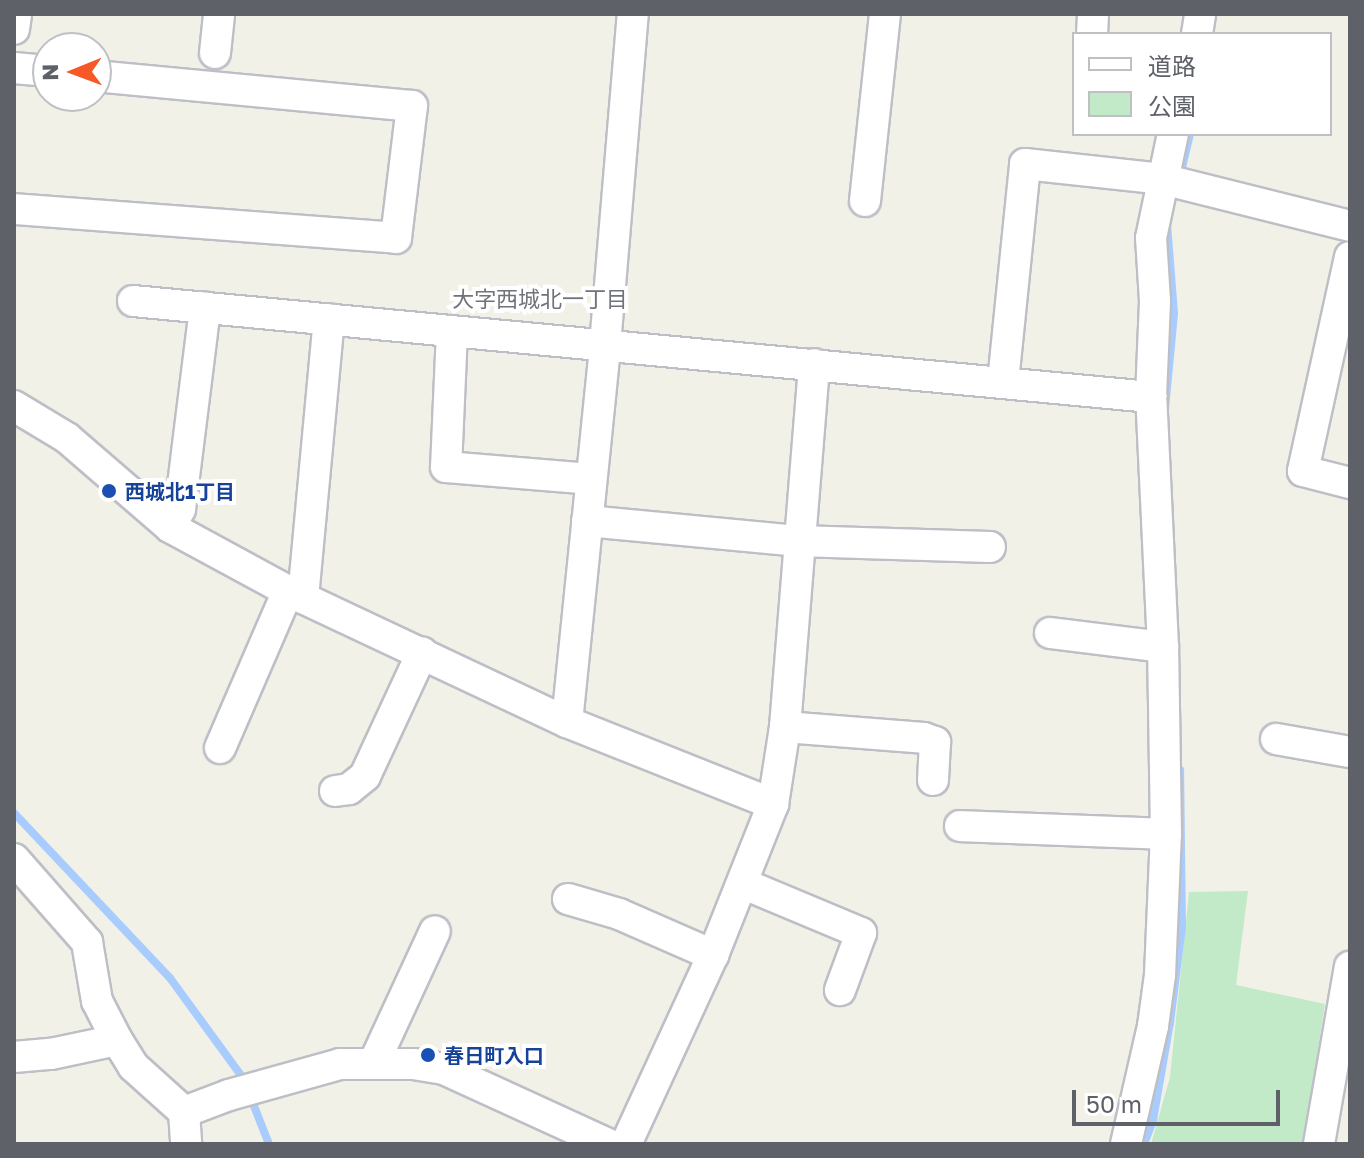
<!DOCTYPE html>
<meta charset="utf-8">
<style>
body{margin:0}
#map{position:relative;width:1364px;height:1158px;overflow:hidden;background:#f1f1e7;font-family:"Golos Text","Noto Sans JP",sans-serif}
div>[style]{position:absolute}
[style*='--x']{left:calc(var(--x)*1px);top:calc(var(--y)*1px);width:calc(var(--w)*1px);rotate:calc(var(--a)*1deg)}
.green>*{inset:0;background:#c2eac8}
.stream>*{height:8px;margin:-4px;padding:0 4px;transform-origin:4px;border-radius:4px;background:#a9ccff}
.roads{filter:drop-shadow(2px 0 #bebfc6) drop-shadow(-2px 0 #bebfc6) drop-shadow(0 2px #bebfc6) drop-shadow(0 -2px #bebfc6)}
.street>*{height:30px;margin:-15px;padding:0 15px;transform-origin:15px;border-radius:15px;background:#fff}
.dots>*{width:22px;height:22px;translate:-50% -50%;box-sizing:border-box;border:4px solid #fff;border-radius:50%}
span{translate:-50% -50%;white-space:nowrap;text-align:center;line-height:1.15;-webkit-text-stroke:8px #fff;paint-order:stroke}
.transit-label{font-size:20px;color:#164399;font-weight:700}
.left{translate:0 -50%;text-align:left}
.neighbourhood-label{font-size:22px;color:#6f737a}
.frame{position:absolute;inset:0;border:16px solid #5e6168;pointer-events:none}
.legend{position:absolute;left:1072px;top:32px;width:260px;height:104px;box-sizing:border-box;background:#fff;border:2px solid #bfc0c3;margin:0;padding:10px 14px;list-style:none;font-size:24px;color:#5e6168}
.legend li{display:flex;align-items:center;gap:16px;height:40px}
.legend b{width:40px;border:2px solid #bfc0c3}
.north{position:absolute;left:32px;top:32px;width:80px;height:80px;box-sizing:border-box;background:#fff;border:2px solid #bfc0c3;border-radius:50%;rotate:269deg;font-size:22px;font-weight:700;line-height:32px;text-align:center;color:#5e6168}
.north::after{content:'';display:block;margin:auto;width:28px;height:36px;background:#f65828;clip-path:polygon(50% 0,100% 100%,50% 72%,0 100%)}
.scale{position:absolute;left:1072px;top:1090px;width:208px;height:36px;box-sizing:border-box;border:4px solid #5e6168;border-top:0;padding-left:10px;font-size:24px;line-height:28px;white-space:nowrap;color:#5e6168;-webkit-text-stroke:6px #fff;paint-order:stroke}
</style>
<div id="map">
<div class="green">
<i style="clip-path:polygon(1248px 891px,1236px 985px,1325px 1004px,1303px 1144px,1151px 1144px,1170px 1077px,1189px 892px)"></i>
</div>
<div class="stream">
<i style="--x:1180;--y:176;--w:43;--a:-76.6"></i>
<i style="--x:1165;--y:409;--w:96;--a:-84.6"></i>
<i style="--x:1174;--y:313;--w:89;--a:-94.5"></i>
<i style="--x:14;--y:813;--w:227;--a:46.6"></i>
<i style="--x:170;--y:978;--w:119;--a:53.9"></i>
<i style="--x:254;--y:1106;--w:41;--a:68.5"></i>
<i style="--x:1144;--y:1144;--w:26;--a:-69"></i>
<i style="--x:1153;--y:1120;--w:98;--a:-80.1"></i>
<i style="--x:1170;--y:1023;--w:97;--a:-82.9"></i>
<i style="--x:1182;--y:927;--w:157;--a:-90.7"></i>
</div>
<div class="roads">
<div class="street">
<i style="--x:14;--y:29;--w:15;--a:-82"></i>
<i style="--x:1092;--y:34;--w:20;--a:-87"></i>
<i style="--x:1197;--y:34;--w:20;--a:-81"></i>
<i style="--x:215;--y:53;--w:39;--a:-84"></i>
<i style="--x:14;--y:68;--w:34;--a:5"></i>
<i style="--x:865;--y:201;--w:188;--a:-83.9"></i>
<i style="--x:14;--y:209;--w:383;--a:4.3"></i>
<i style="--x:396;--y:238;--w:133;--a:-83.1"></i>
<i style="--x:412;--y:106;--w:317;--a:-174.6"></i>
<i style="--x:1350;--y:257;--w:219;--a:102.4"></i>
<i style="--x:1303;--y:471;--w:49;--a:14.3"></i>
<i style="--x:133;--y:301;--w:1023;--a:5.39"></i>
<i style="--x:452;--y:331;--w:136;--a:92.5"></i>
<i style="--x:446;--y:467;--w:145;--a:4.7"></i>
<i style="--x:1003;--y:382;--w:219;--a:-84.2"></i>
<i style="--x:1025;--y:164;--w:138;--a:6.2"></i>
<i style="--x:1162;--y:179;--w:194;--a:14"></i>
<i style="--x:14;--y:406;--w:62;--a:31.1"></i>
<i style="--x:67;--y:438;--w:136;--a:40.8"></i>
<i style="--x:170;--y:527;--w:134;--a:28.5"></i>
<i style="--x:288;--y:591;--w:308;--a:25.2"></i>
<i style="--x:567;--y:722;--w:222;--a:21.7"></i>
<i style="--x:587;--y:521;--w:211;--a:5.4"></i>
<i style="--x:797;--y:541;--w:193;--a:1.8"></i>
<i style="--x:170;--y:527;--w:21;--a:-61"></i>
<i style="--x:180;--y:509;--w:203;--a:-82.9"></i>
<i style="--x:303;--y:598;--w:280;--a:-84.7"></i>
<i style="--x:1050;--y:633;--w:114;--a:7.1"></i>
<i style="--x:567;--y:722;--w:379;--a:-84.2"></i>
<i style="--x:605;--y:345;--w:332;--a:-85.2"></i>
<i style="--x:785;--y:727;--w:139;--a:4.5"></i>
<i style="--x:924;--y:738;--w:12;--a:20"></i>
<i style="--x:935;--y:742;--w:38;--a:93"></i>
<i style="--x:1276;--y:739;--w:75;--a:10"></i>
<i style="--x:220;--y:748;--w:171;--a:-66.6"></i>
<i style="--x:335;--y:791;--w:14;--a:-8"></i>
<i style="--x:349;--y:789;--w:21;--a:-39"></i>
<i style="--x:365;--y:776;--w:136;--a:-65.1"></i>
<i style="--x:960;--y:826;--w:206;--a:2.2"></i>
<i style="--x:14;--y:859;--w:111;--a:48.7"></i>
<i style="--x:87;--y:942;--w:60;--a:80.4"></i>
<i style="--x:97;--y:1001;--w:44;--a:62.9"></i>
<i style="--x:744;--y:884;--w:127;--a:22.7"></i>
<i style="--x:861;--y:933;--w:61;--a:110.2"></i>
<i style="--x:568;--y:899;--w:53;--a:16.4"></i>
<i style="--x:619;--y:914;--w:103;--a:23.6"></i>
<i style="--x:14;--y:1057;--w:37;--a:-5"></i>
<i style="--x:51;--y:1054;--w:67;--a:-12"></i>
<i style="--x:117;--y:1040;--w:31;--a:58"></i>
<i style="--x:133;--y:1066;--w:69;--a:42"></i>
<i style="--x:184;--y:1112;--w:32;--a:86"></i>
<i style="--x:374;--y:1063;--w:145;--a:-65.2"></i>
<i style="--x:184;--y:1112;--w:48;--a:-20.7"></i>
<i style="--x:229;--y:1095;--w:115;--a:-15.6"></i>
<i style="--x:340;--y:1064;--w:73;--a:0"></i>
<i style="--x:413;--y:1064;--w:31;--a:9"></i>
<i style="--x:444;--y:1069;--w:180;--a:24.6"></i>
<i style="--x:626;--y:1144;--w:208;--a:-65.3"></i>
<i style="--x:713;--y:955;--w:162;--a:-68.3"></i>
<i style="--x:773;--y:804;--w:78;--a:-81.1"></i>
<i style="--x:785;--y:727;--w:364;--a:-85.4"></i>
<i style="--x:1126;--y:1144;--w:121;--a:-77.1"></i>
<i style="--x:1153;--y:1026;--w:51;--a:-82.2"></i>
<i style="--x:1160;--y:975;--w:141;--a:-87.6"></i>
<i style="--x:1166;--y:834;--w:187;--a:-90.9"></i>
<i style="--x:1163;--y:647;--w:250;--a:-92.7"></i>
<i style="--x:1151;--y:397;--w:96;--a:-87.6"></i>
<i style="--x:1155;--y:301;--w:63;--a:-93.6"></i>
<i style="--x:1151;--y:238;--w:106;--a:-78.1"></i>
<i style="--x:1319;--y:1144;--w:180;--a:-80.1"></i>
</div>
</div>
<div class="dots">
<i style="left:109px;top:491px;background:#1a4fb4"></i>
<i style="left:428px;top:1055px;background:#1a4fb4"></i>
</div>
<div class="transit-label">
<span class="left" style="left:125px;top:491px">西城北1丁目</span>
<span class="left" style="left:444px;top:1055px">春日町入口</span>
</div>
<div class="neighbourhood-label">
<span style="left:540px;top:299px">大字西城北一丁目</span>
</div>
<div class="frame"></div>
<ul class="legend">
<li><b style="height:10px;background:#fff"></b>道路</li>
<li><b style="height:22px;background:#c2eac8"></b>公園</li>
</ul>
<div class="north">N</div>
<div class="scale">50 m</div>
</div>
